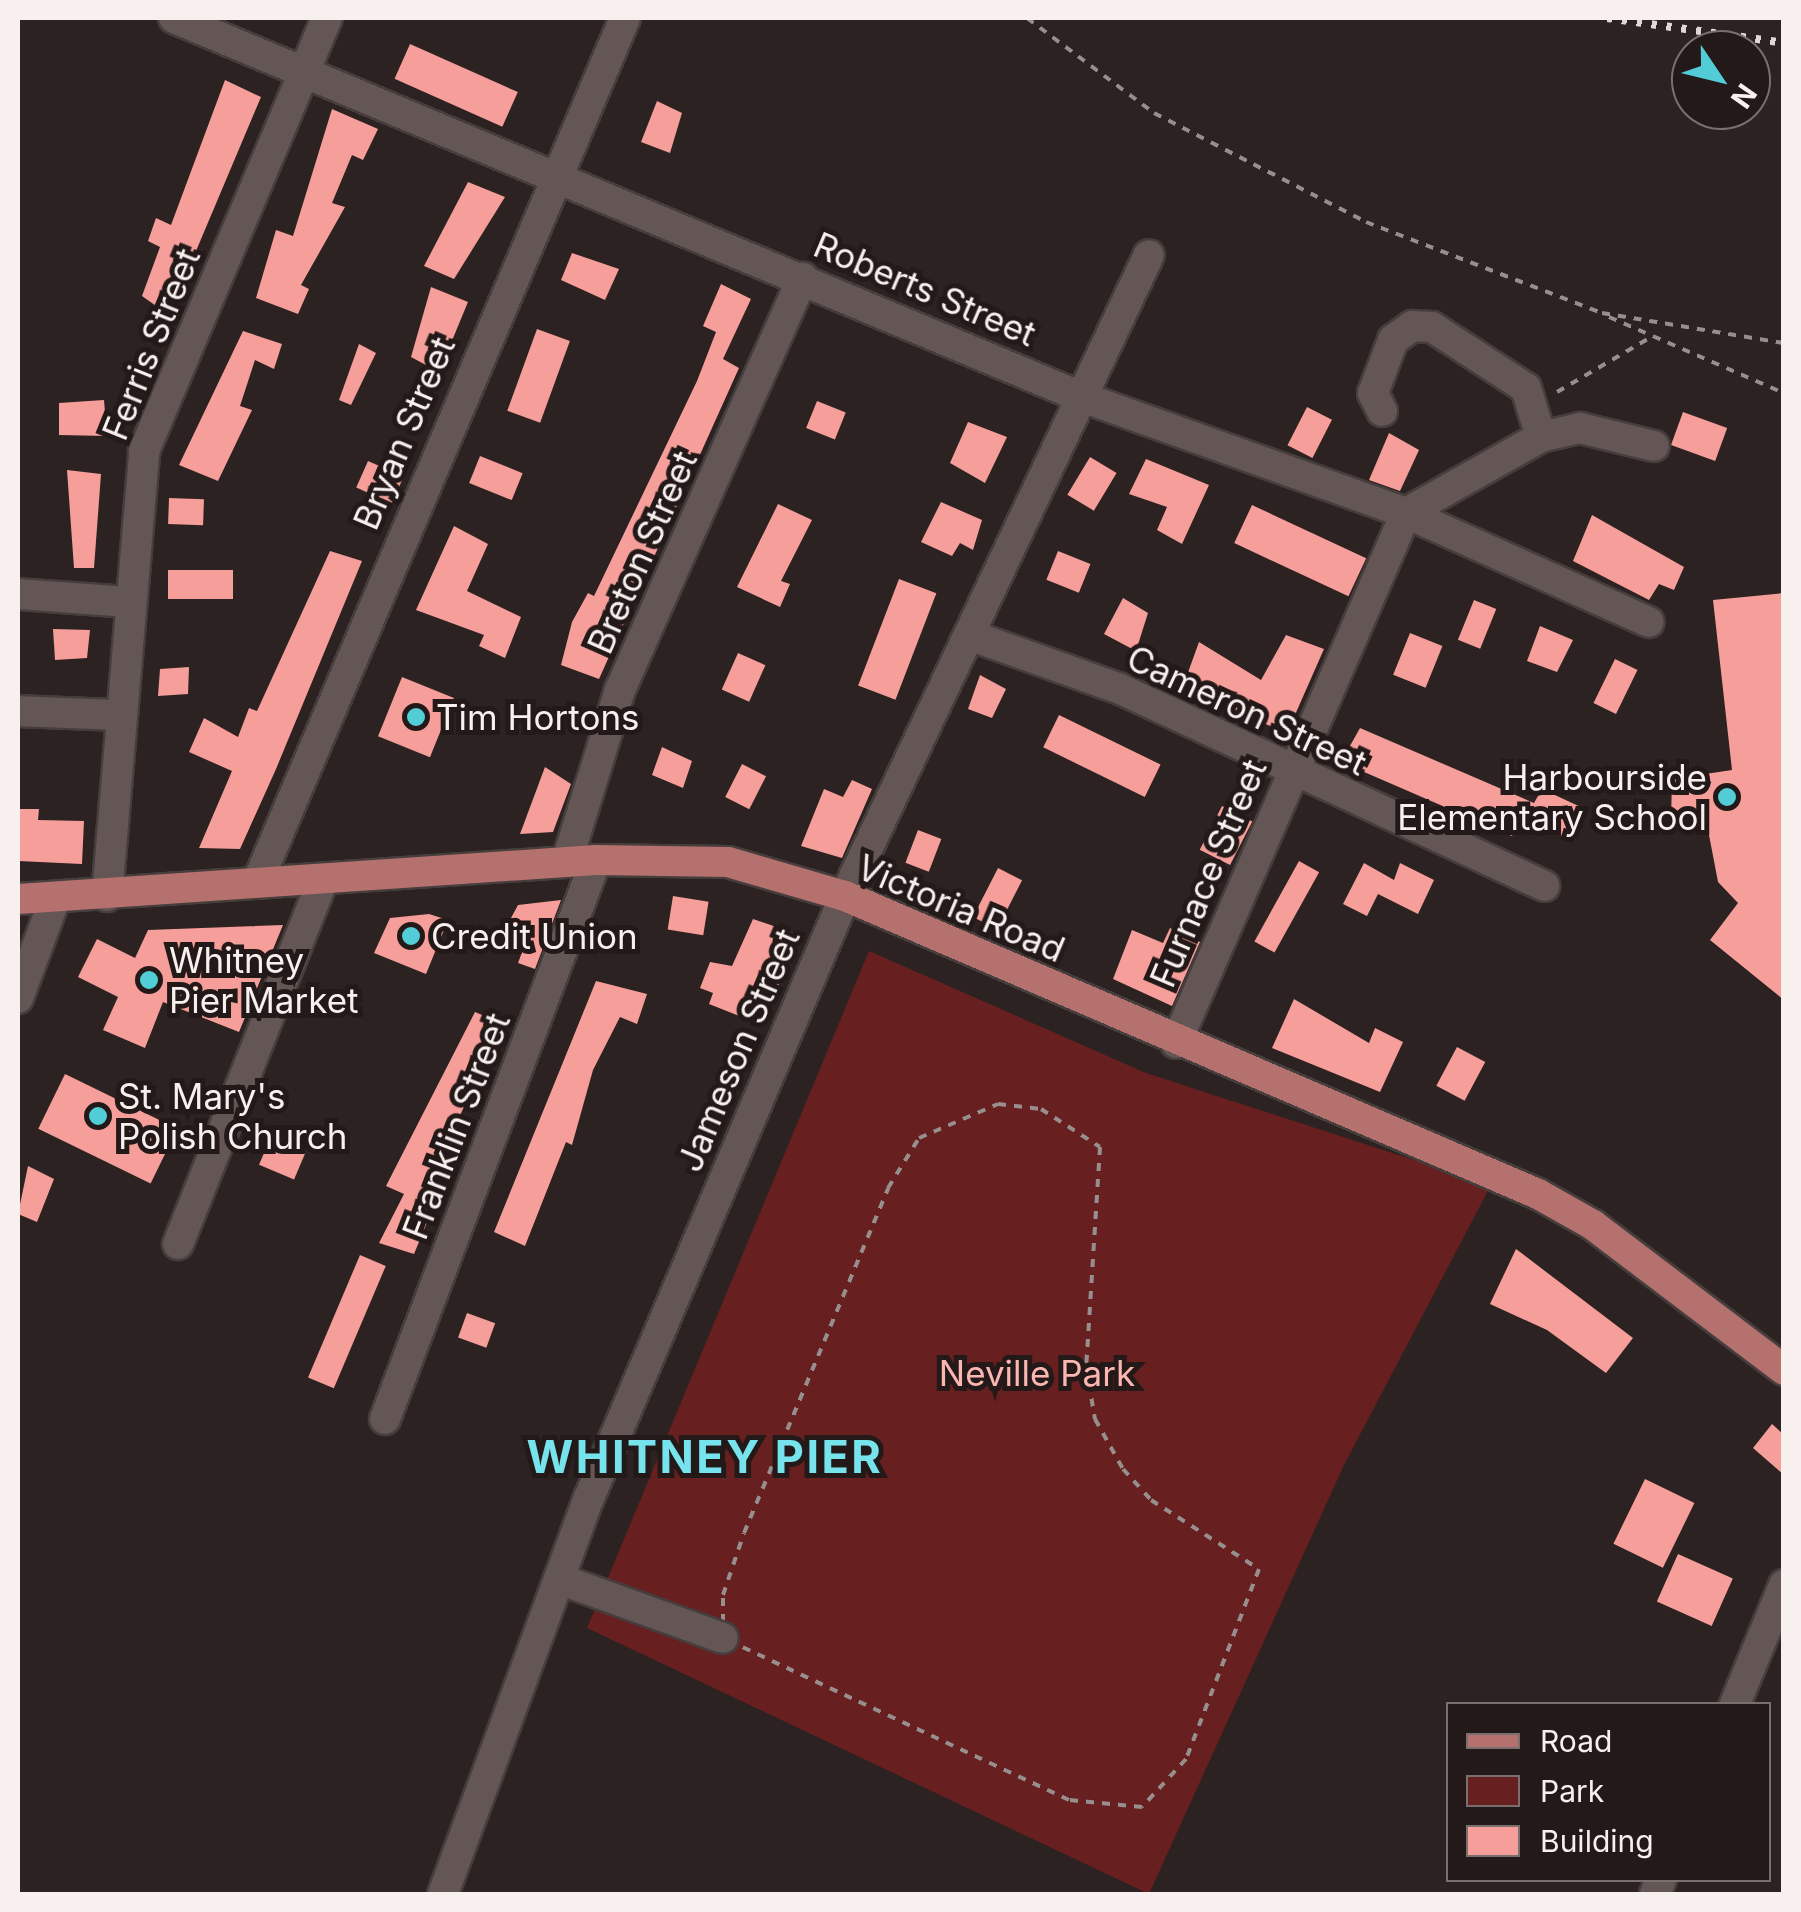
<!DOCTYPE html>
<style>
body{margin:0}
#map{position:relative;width:1801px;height:1912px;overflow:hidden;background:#2c2221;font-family:Inter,sans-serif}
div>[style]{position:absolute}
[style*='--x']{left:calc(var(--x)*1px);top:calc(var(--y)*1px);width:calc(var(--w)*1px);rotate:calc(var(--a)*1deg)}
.green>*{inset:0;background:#681f20}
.building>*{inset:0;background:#f69e99;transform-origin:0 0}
.path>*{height:4px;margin-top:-2px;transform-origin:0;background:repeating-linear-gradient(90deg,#978f8e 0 8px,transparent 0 16px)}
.roads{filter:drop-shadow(2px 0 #463d3d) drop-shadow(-2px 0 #463d3d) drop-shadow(0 2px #463d3d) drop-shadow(0 -2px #463d3d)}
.minor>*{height:30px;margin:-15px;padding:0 15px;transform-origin:15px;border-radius:15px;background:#635655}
.major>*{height:30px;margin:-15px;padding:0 15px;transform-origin:15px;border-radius:15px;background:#b4716e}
.rail>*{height:8px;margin-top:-4px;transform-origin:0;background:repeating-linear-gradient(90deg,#dfd8d7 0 5px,transparent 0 15px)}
.dots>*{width:28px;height:28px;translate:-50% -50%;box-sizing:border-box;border:5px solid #231918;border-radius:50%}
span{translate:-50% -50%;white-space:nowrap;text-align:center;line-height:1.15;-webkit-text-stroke:10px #231918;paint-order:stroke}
.street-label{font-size:35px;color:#f7f0ef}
.poi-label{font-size:35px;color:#f7f0ef}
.left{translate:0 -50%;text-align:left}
.right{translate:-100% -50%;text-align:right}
.park-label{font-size:35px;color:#fbb6b1}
.district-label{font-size:45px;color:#77e3ed;font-weight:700;letter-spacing:2.5px}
.frame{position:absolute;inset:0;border:20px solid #f7f0ef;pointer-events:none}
.legend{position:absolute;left:1446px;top:1702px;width:325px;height:180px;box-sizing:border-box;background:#231918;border:2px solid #786f6e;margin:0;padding:12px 18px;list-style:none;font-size:30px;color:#f7f0ef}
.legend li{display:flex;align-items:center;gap:20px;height:50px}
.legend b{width:50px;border:2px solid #786f6e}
.north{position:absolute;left:1671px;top:30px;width:100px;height:100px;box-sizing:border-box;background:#231918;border:2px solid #786f6e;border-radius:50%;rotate:125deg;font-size:28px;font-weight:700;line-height:40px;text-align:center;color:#f7f0ef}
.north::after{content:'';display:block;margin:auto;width:35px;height:45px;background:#52ccd6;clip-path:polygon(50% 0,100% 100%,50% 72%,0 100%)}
</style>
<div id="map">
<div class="green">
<i style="clip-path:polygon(869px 951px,1146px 1073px,1491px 1185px,1344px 1465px,1149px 1894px,587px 1628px)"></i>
</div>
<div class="building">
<i style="left:410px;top:44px;width:118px;height:38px;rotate:24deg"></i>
<i style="clip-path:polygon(225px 80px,261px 97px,169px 315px,142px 296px,160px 247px,148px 241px,156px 218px,171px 225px)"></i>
<i style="clip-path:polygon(657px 101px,682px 113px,670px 153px,641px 142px)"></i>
<i style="clip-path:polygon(332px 109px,378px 129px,363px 160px,352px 155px,332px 203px,345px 207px,301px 285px,309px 289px,298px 314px,256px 298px,276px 230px,293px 236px)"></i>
<i style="clip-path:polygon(468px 182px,505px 197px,454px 279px,424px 266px)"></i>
<i style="clip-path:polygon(572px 253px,619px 269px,605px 300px,561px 280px)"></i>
<i style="clip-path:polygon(721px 284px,751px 299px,723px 359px,739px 368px,599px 679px,561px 665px,572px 622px,588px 593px,594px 596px,697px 381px,716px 332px,703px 326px)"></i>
<i style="clip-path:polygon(431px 287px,468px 302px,439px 372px,411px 357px)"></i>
<i style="left:537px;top:329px;width:35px;height:87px;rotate:20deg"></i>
<i style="clip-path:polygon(243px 331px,282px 344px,274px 369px,255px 360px,240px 406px,252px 410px,218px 481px,179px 465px)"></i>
<i style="clip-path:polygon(359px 344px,376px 353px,351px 405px,339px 400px)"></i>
<i style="clip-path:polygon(104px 400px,107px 436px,59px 435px,59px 403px)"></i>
<i style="left:817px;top:401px;width:31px;height:29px;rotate:22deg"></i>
<i style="left:1307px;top:407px;width:28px;height:43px;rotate:27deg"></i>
<i style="left:1683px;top:412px;width:47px;height:35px;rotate:20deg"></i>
<i style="clip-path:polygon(968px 422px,1007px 437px,985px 483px,950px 463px)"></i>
<i style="clip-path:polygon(1389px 433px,1419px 450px,1400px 491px,1369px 480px)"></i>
<i style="left:480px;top:456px;width:46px;height:29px;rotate:22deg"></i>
<i style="left:1090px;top:457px;width:31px;height:44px;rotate:31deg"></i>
<i style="clip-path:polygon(1146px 459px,1209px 485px,1182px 544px,1157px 530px,1167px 507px,1129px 494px)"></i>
<i style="left:368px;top:461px;width:39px;height:29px;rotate:24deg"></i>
<i style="clip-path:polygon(67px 470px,101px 474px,94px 568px,74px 568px)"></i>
<i style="left:169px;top:498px;width:35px;height:26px;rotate:2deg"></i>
<i style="clip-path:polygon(941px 502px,982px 520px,973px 550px,960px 543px,952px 556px,921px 542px)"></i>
<i style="clip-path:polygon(778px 504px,812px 520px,781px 581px,790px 584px,780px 607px,737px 587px)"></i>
<i style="left:1252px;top:505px;width:126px;height:42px;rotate:25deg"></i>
<i style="clip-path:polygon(1592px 515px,1684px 567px,1674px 590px,1659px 584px,1649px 600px,1573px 561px)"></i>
<i style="clip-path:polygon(454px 526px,488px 544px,467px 591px,521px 617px,505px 658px,479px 646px,484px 635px,416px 610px)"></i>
<i style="clip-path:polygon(330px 551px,362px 561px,276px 769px,240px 849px,199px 848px,232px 771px,189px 752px,204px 718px,238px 737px,249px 708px,257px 711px)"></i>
<i style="left:1058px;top:551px;width:35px;height:31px;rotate:22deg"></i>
<i style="left:168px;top:570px;width:65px;height:29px"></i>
<i style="left:899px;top:579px;width:40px;height:114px;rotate:21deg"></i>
<i style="clip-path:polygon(1784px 593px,1784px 1000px,1710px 940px,1738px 903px,1718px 882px,1705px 814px,1671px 820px,1672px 779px,1732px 770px,1713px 600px)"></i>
<i style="clip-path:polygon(1123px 598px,1148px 613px,1136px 651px,1104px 634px)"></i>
<i style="left:1474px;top:600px;width:24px;height:43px;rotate:22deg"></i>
<i style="clip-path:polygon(1540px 626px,1573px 640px,1557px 672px,1527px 661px)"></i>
<i style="clip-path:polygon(53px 629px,90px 630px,87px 658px,55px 660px)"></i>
<i style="left:1410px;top:633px;width:35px;height:45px;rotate:22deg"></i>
<i style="clip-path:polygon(1286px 635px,1324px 649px,1287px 733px,1182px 689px,1199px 642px,1261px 680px)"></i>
<i style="left:738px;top:653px;width:30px;height:40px;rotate:24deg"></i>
<i style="left:1615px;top:659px;width:25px;height:49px;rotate:26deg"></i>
<i style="clip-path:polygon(189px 667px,188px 694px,158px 696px,160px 669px)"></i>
<i style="clip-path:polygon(980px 675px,1006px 689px,992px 718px,968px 709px)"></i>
<i style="left:402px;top:677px;width:56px;height:64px;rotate:22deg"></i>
<i style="left:1059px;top:715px;width:113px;height:36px;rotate:26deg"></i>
<i style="clip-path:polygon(1360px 728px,1534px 803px,1542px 789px,1585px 809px,1575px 841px,1519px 818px,1512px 836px,1341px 762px)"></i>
<i style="clip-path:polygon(662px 747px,692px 761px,683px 788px,652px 775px)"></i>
<i style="left:742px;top:764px;width:27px;height:37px;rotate:27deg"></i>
<i style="clip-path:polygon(545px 767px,571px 784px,553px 832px,520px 834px)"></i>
<i style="clip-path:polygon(852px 780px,872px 789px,842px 858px,801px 846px,824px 789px,843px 797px)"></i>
<i style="left:1222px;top:806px;width:34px;height:49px;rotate:27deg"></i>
<i style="clip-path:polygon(18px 809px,39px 809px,38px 820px,84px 821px,82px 864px,18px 861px)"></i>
<i style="left:918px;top:830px;width:25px;height:35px;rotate:21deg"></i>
<i style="left:1299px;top:861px;width:23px;height:92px;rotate:29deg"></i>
<i style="clip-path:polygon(1364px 863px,1394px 880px,1400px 863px,1434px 880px,1418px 914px,1378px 894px,1367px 916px,1343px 904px)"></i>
<i style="left:998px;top:868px;width:27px;height:55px;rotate:27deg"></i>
<i style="left:673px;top:896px;width:36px;height:34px;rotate:9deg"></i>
<i style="clip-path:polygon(561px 900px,535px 969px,518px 963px,528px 936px,505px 929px,518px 905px)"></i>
<i style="clip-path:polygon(429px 914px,448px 920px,426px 974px,374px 953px,390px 918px)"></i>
<i style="clip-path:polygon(753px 919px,800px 935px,762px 1025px,709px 1004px,713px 993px,700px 988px,710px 962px,732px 966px)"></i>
<i style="clip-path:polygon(283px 925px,239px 1032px,163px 1002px,145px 1048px,103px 1030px,118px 997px,78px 977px,97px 939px,135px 958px,148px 930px)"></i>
<i style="clip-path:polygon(1170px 928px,1200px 942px,1172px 1006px,1113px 979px,1132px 930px,1163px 943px)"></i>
<i style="clip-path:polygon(596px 981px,647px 994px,637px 1024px,620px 1017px,593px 1070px,572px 1145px,566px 1142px,525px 1246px,494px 1232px)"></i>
<i style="clip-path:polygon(1294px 999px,1369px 1043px,1375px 1028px,1403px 1042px,1380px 1092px,1272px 1048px)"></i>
<i style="clip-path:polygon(475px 1012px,504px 1024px,436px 1165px,448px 1170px,433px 1208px,414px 1254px,379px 1243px,404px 1194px,386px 1186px)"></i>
<i style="left:1457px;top:1047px;width:32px;height:44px;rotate:28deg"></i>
<i style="left:65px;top:1074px;width:125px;height:61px;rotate:26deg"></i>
<i style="left:270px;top:1139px;width:38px;height:28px;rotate:23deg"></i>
<i style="clip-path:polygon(28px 1166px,54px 1179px,37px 1222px,18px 1214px)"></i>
<i style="clip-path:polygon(1516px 1249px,1633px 1338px,1606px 1373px,1547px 1330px,1490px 1304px)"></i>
<i style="left:360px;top:1255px;width:28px;height:133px;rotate:23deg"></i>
<i style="left:467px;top:1313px;width:30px;height:26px;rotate:20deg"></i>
<i style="clip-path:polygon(1772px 1424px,1784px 1435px,1784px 1475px,1753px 1448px)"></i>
<i style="left:1645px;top:1479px;width:55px;height:72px;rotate:26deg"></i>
<i style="left:1678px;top:1554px;width:60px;height:52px;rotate:24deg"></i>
</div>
<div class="path">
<i style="--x:1027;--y:18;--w:159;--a:36.8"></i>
<i style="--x:1154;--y:113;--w:238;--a:27.2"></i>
<i style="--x:1366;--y:222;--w:253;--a:21.1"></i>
<i style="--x:1602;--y:313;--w:184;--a:9.4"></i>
<i style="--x:1609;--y:317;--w:191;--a:23.5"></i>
<i style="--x:1557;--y:392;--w:109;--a:-30.3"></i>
<i style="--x:998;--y:1104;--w:43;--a:6.6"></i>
<i style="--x:1041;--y:1109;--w:70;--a:32.8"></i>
<i style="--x:1100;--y:1147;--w:220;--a:93.6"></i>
<i style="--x:1086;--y:1367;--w:53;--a:80.2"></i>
<i style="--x:1095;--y:1419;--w:57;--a:60.8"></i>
<i style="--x:1123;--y:1469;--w:42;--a:47.9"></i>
<i style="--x:1151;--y:1500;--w:128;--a:32.6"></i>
<i style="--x:1259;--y:1569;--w:204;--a:111"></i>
<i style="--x:1186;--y:1759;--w:65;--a:132.5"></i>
<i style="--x:1142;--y:1807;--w:73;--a:-174.5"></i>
<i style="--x:1069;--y:1800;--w:382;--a:-154.9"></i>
<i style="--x:723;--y:1638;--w:43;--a:-90"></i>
<i style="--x:723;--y:1595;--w:65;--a:-71.3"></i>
<i style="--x:744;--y:1533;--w:374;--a:-67.3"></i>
<i style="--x:888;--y:1188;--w:59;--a:-58.2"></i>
<i style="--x:919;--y:1138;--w:86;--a:-23.3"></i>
</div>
<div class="roads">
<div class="minor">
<i style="--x:174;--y:18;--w:981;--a:22.67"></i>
<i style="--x:1079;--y:396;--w:347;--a:19.7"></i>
<i style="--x:1406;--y:513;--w:266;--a:24.2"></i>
<i style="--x:1382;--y:411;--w:20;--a:-117"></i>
<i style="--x:1373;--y:393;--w:57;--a:-69.3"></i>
<i style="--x:1393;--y:340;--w:24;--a:-36"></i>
<i style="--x:1412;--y:326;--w:20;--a:3"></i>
<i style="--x:1432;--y:327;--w:112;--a:33"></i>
<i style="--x:1526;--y:388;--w:51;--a:73"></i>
<i style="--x:1406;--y:513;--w:155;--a:-29.4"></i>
<i style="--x:1541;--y:437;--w:40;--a:-13"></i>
<i style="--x:1580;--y:428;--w:76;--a:13.7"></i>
<i style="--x:18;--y:594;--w:109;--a:4.2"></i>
<i style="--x:969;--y:635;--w:158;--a:19.6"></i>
<i style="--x:1118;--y:688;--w:470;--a:24.9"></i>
<i style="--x:18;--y:711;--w:100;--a:2.3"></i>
<i style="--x:567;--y:861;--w:179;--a:-72.8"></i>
<i style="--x:620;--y:690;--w:451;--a:-66.1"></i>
<i style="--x:258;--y:881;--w:938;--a:-66.96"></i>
<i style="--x:107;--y:896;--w:447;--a:-85.2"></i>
<i style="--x:144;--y:451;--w:470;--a:-67.1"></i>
<i style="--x:18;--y:998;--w:103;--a:-69.6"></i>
<i style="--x:1176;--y:1043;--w:578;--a:-66.54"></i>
<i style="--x:178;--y:1244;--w:387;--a:-68.3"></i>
<i style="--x:385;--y:1419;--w:597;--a:-69.32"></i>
<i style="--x:559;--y:1579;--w:174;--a:19.8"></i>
<i style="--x:1735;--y:1704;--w:129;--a:-67.6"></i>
<i style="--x:443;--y:1894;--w:422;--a:-69.8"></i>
<i style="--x:589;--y:1498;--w:654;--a:-66.96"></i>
<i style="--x:845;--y:896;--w:709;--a:-64.63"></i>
<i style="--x:1655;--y:1894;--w:15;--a:-67"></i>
</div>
<div class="major">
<i style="--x:18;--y:899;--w:579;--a:-3.86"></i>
<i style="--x:596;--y:860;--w:132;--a:0.9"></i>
<i style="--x:728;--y:862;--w:122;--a:16.2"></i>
<i style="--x:845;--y:896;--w:754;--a:23.27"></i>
<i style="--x:1538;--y:1194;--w:63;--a:29.4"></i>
<i style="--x:1593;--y:1225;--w:240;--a:37.2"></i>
</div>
</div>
<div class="rail">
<i style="--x:1607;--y:18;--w:179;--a:8"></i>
</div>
<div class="dots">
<i style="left:416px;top:717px;background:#52ccd6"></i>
<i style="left:1727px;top:797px;background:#52ccd6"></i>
<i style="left:411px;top:936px;background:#52ccd6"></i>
<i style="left:149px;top:980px;background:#52ccd6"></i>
<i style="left:98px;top:1116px;background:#52ccd6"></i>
</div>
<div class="street-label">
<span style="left:925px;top:289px;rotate:23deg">Roberts Street</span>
<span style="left:151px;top:344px;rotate:-68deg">Ferris Street</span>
<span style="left:404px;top:433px;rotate:-67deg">Bryan Street</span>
<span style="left:642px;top:552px;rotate:-66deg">Breton Street</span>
<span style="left:1247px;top:710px;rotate:25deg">Cameron Street</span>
<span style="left:1208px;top:873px;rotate:-67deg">Furnace Street</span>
<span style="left:961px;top:908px;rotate:23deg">Victoria Road</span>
<span style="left:738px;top:1050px;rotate:-67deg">Jameson Street</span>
<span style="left:456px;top:1126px;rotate:-69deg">Franklin Street</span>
</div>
<div class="poi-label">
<span class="left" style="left:436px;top:717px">Tim Hortons</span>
<span class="right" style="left:1707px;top:797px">Harbourside<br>Elementary School</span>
<span class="left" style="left:431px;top:936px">Credit Union</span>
<span class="left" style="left:169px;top:980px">Whitney<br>Pier Market</span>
<span class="left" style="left:118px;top:1116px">St. Mary's<br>Polish Church</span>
</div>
<div class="park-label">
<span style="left:1037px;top:1373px">Neville Park</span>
</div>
<div class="district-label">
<span style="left:705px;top:1457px">WHITNEY PIER</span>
</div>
<div class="frame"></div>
<ul class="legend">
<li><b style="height:12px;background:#b4716e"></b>Road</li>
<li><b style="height:28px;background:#681f20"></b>Park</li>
<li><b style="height:28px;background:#f69e99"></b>Building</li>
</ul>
<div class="north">N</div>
</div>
